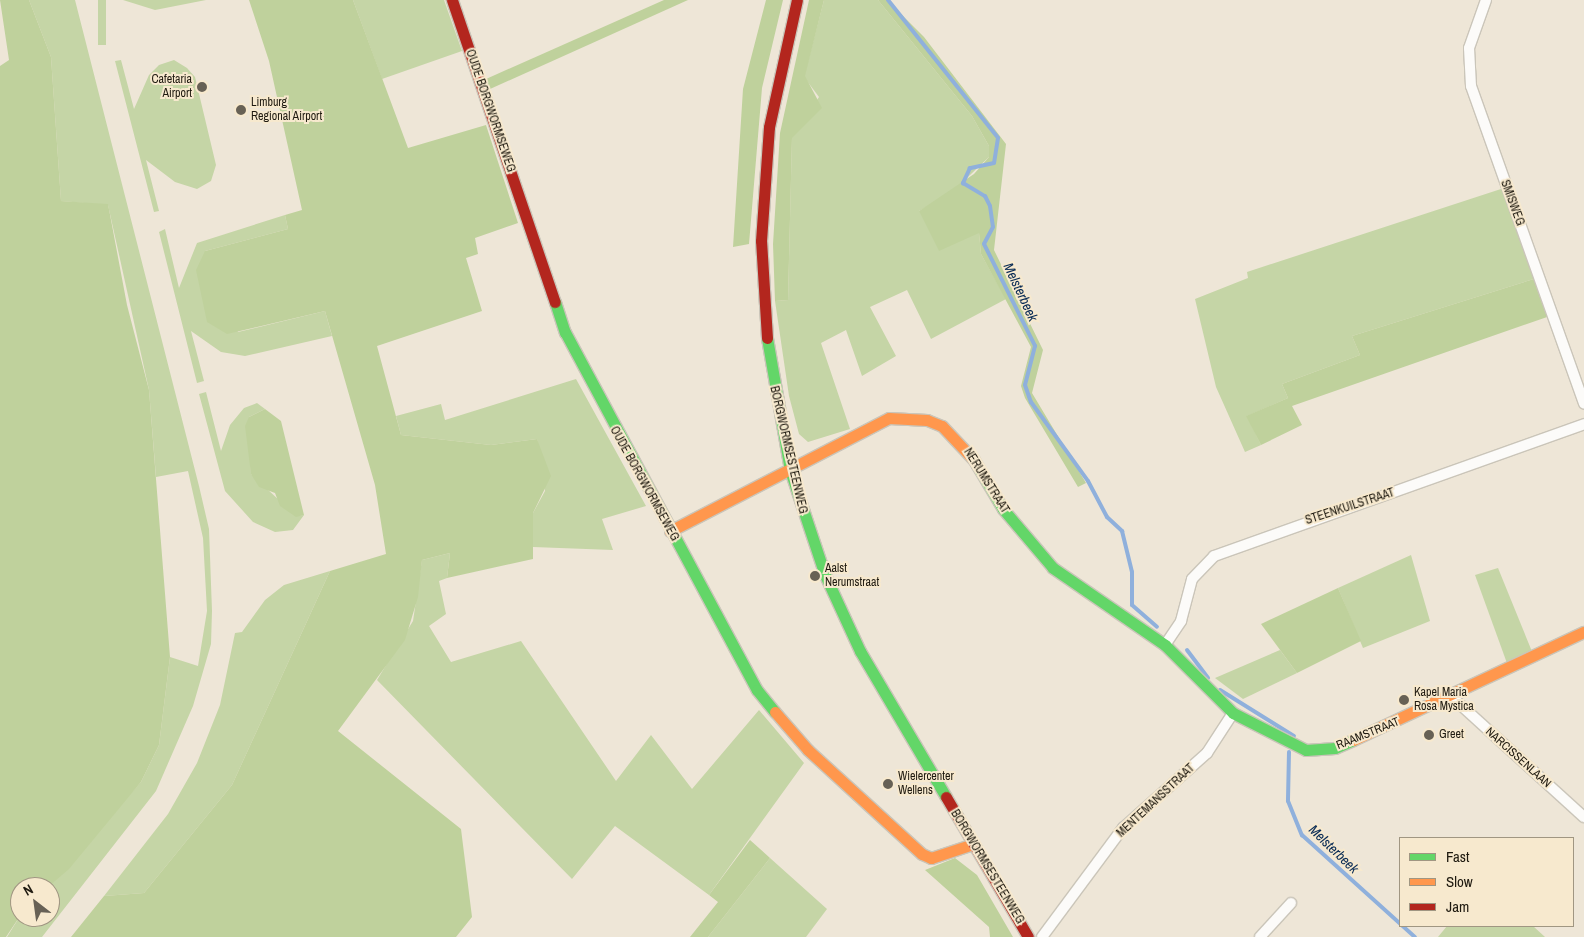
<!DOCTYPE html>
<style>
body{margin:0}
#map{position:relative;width:1584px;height:937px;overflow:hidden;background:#eee6d7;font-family:"Archivo Narrow",sans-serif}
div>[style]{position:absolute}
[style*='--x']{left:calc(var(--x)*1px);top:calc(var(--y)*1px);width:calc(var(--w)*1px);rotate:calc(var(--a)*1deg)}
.green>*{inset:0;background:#c5d5a6;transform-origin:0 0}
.forest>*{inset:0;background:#bfd19c}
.stream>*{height:4px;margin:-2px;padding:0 2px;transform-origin:2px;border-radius:2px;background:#8fb0dc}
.roads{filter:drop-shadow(1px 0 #cac5b9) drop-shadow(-1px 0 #cac5b9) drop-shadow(0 1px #cac5b9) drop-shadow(0 -1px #cac5b9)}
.street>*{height:10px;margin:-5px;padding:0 5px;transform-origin:5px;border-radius:5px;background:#fcfbf9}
.fast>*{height:11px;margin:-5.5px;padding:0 5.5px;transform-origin:5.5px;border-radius:5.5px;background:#63d668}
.slow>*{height:11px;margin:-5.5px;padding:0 5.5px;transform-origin:5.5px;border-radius:5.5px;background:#ff974d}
.jam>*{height:11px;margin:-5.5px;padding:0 5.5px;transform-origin:5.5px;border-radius:5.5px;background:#b3261e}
.dots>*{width:14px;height:14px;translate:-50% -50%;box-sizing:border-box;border:2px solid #f7e9ce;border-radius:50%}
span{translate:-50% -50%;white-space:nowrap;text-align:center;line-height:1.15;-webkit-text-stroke:4px #f7e9ce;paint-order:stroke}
.poi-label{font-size:12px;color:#1e190f}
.right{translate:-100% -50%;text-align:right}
.left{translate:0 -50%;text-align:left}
.street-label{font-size:12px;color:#1e190f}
.water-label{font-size:14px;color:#062954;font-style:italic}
.legend{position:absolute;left:1399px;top:837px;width:175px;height:90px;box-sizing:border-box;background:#f7e9ce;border:1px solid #a09682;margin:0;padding:6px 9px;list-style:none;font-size:15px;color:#1e190f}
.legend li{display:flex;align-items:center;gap:10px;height:25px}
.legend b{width:25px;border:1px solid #a09682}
.north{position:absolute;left:10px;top:877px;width:50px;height:50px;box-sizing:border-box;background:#f7e9ce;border:1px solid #a09682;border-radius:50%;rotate:330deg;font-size:14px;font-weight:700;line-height:20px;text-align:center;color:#1e190f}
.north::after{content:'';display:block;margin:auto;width:18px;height:22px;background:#676155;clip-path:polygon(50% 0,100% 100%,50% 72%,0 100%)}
</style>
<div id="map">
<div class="green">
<i style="clip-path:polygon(29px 0,75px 0,199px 486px,209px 529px,212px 611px,211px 644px,193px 706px,156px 791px,42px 937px,7px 937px,20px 916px,50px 917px,48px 887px,141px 782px,159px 745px,170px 657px,198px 666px,207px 611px,203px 538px,188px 471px,156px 477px,149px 390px,108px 205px,61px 201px,51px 57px)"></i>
<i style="left:98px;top:0;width:8px;height:45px"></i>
<i style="clip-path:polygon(123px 0,206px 0,155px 10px)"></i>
<i style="clip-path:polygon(353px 0,444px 0,462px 51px,382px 79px)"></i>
<i style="clip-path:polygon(824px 0,878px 0,972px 116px,989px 146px,989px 157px,951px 193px,919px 211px,979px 233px,981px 254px,1006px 299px,931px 339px,907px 290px,870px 307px,896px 356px,862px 376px,846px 330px,821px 343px,850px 429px,808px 442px,799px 434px,789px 396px,775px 301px,788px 300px,792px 137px,819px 97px,804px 77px)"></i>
<i style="clip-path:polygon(121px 60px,134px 109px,149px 75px,159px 65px,174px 60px,187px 68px,195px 77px,216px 165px,211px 181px,197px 189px,175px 182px,146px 160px,159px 211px,154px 212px,115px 61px)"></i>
<i style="clip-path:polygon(1504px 188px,1537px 278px,1352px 336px,1360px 355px,1282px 384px,1288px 398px,1247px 416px,1261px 445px,1245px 452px,1216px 387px,1195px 299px,1248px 278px,1247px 272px)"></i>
<i style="clip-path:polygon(285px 215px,288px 229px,205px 251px,238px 332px,325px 311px,332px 336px,245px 356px,221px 352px,191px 331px,204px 381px,197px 383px,159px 232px,165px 229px,179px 288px,197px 243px)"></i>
<i style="clip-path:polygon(576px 379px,646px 506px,602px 519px,613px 550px,533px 547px,533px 513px,545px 491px,537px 439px,491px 445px,401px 435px,396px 416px,441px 404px,445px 420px)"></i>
<i style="clip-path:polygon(206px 392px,221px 451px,230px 425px,244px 408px,257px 403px,265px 409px,249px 417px,251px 474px,296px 516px,304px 515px,293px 530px,275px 532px,253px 522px,225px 491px,199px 394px)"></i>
<i style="clip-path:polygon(450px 553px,447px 578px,439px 581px,446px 614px,429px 626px,451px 662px,521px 641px,616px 781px,651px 735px,692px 789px,759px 710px,804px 763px,709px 895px,615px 826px,572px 879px,377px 680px,413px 621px,422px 560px)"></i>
<i style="clip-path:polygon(1411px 555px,1430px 621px,1363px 648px,1338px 588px)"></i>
<i style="clip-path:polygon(1498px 568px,1533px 654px,1508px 666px,1475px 575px)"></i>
<i style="clip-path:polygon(330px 571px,232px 785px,144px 893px,104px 896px,168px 814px,197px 763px,220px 705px,235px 633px,242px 632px,265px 600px,284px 585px)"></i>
<i style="clip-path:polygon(1280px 650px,1297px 673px,1243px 699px,1215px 678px)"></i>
<i style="clip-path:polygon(770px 858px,827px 909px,806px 937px,708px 937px)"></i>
<i style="clip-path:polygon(1447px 926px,1533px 926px,1545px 937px,1438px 937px)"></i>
</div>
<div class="forest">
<i style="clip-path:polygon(0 0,29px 0,51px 57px,61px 201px,108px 204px,127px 305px,149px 390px,170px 657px,159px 745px,141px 782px,69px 869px,48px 887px,20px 887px,20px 916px,6px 937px,0 937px,0 66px,9px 60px)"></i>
<i style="clip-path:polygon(249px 0,353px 0,408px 148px,486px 125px,518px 223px,475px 238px,478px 254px,466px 258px,482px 311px,377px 346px,401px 435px,491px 445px,537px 439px,551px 476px,533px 513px,533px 559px,447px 578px,450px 553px,422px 560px,418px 597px,405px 640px,338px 731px,461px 829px,472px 917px,456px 937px,71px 937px,104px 896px,144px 893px,232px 785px,330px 571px,386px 554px,375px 485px,325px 311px,227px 334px,207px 322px,196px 270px,205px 251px,288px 229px,285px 215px,302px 210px,269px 61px)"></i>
<i style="clip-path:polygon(664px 0,688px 0,490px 89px,486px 79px)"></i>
<i style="clip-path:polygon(766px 0,783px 0,762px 88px,749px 244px,733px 247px,743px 89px)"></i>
<i style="clip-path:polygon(809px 0,824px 0,805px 76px,822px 108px,792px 138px,788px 300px,775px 301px,773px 244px,780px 133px)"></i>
<i style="clip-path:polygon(878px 0,887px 0,924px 37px,1006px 144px,994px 250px,1043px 350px,1032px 393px,1086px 483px,1078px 487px,1025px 398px,1021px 386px,1031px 347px,981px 254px,979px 233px,939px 251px,919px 211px,974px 174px,989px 157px,989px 146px,972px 116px)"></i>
<i style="clip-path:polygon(1537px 278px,1550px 316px,1292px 406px,1302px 425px,1261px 445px,1246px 416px,1288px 398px,1282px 384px,1360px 355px,1352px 336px)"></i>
<i style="clip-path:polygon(265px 409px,281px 421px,304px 515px,296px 517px,280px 506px,275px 493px,259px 487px,251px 474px,245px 426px,249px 417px)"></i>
<i style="clip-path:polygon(1338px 588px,1361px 641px,1297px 673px,1261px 624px)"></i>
<i style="clip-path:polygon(750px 840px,770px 858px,708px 937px,690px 937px,718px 902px,709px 895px)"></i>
<i style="clip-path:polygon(955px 858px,977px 875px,1013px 937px,990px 937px,989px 927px,925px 870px)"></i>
</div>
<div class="stream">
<i style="--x:888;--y:0;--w:176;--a:51.4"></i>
<i style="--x:998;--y:138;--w:25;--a:99"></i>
<i style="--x:994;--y:163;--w:25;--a:168"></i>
<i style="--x:970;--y:168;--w:17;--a:115"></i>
<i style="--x:963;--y:183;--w:26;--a:31"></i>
<i style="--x:985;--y:196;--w:11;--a:63"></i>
<i style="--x:990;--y:206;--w:21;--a:82"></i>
<i style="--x:993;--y:227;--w:19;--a:118"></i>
<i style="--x:984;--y:244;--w:114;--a:63.4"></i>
<i style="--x:1035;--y:346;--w:40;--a:104.4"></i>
<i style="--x:1025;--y:385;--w:18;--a:71"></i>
<i style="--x:1031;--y:402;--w:97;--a:54.2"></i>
<i style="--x:1088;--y:481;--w:41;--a:62.2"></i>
<i style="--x:1107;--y:517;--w:21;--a:43"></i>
<i style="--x:1122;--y:531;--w:42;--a:76.3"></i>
<i style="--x:1132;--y:572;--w:33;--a:90"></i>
<i style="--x:1132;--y:605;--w:33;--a:41"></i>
<i style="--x:1187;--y:650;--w:35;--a:53"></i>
<i style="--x:1220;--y:690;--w:87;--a:31.9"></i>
<i style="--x:1289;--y:752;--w:49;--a:91.2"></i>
<i style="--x:1288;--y:801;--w:37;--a:68"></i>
<i style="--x:1302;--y:835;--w:152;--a:42.1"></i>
</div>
<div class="roads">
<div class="street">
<i style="--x:1486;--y:0;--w:51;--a:109.5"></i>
<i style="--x:1469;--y:48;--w:38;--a:87"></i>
<i style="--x:1471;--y:86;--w:337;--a:70.4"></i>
<i style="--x:1165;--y:645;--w:29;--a:-56"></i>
<i style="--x:1181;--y:621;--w:43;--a:-75.3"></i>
<i style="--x:1192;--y:579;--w:32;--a:-46"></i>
<i style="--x:1214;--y:556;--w:393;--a:-19.6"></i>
<i style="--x:1453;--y:698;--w:177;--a:42.3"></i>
<i style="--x:1042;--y:937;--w:136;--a:-53.4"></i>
<i style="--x:1123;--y:828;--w:113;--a:-41.8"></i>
<i style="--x:1207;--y:753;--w:48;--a:-57"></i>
<i style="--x:1260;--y:937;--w:46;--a:-47.6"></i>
</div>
<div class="fast">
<i style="--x:555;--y:302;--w:32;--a:72"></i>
<i style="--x:565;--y:332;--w:406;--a:61.8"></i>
<i style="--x:757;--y:690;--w:28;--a:51"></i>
<i style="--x:767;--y:338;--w:134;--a:80.1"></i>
<i style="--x:790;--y:470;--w:111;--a:71.6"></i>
<i style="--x:825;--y:575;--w:84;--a:65.3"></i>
<i style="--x:860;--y:651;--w:169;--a:59.5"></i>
<i style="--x:974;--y:460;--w:57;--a:59.4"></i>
<i style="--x:1003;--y:509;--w:77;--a:49.7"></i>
<i style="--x:1053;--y:568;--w:136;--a:34.5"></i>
<i style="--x:1165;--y:645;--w:96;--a:45"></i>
<i style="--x:1233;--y:713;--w:82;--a:26.9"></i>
<i style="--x:1306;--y:750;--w:29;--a:-4"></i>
<i style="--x:1335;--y:748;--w:20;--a:-24"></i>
</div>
<div class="slow">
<i style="--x:670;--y:531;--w:246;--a:-27.3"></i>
<i style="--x:889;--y:418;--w:38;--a:3"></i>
<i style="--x:927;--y:420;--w:16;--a:22"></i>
<i style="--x:942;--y:426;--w:47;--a:46.7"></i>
<i style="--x:775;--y:712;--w:50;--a:49"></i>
<i style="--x:808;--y:750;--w:154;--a:42.4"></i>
<i style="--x:922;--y:854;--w:10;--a:24"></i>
<i style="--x:931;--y:858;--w:44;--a:-18.4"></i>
<i style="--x:1353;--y:740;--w:255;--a:-25.1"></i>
</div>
<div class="jam">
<i style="--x:452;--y:0;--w:319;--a:71.2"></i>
<i style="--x:767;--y:338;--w:97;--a:-93.5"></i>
<i style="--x:761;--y:241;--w:114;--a:-86"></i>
<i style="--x:769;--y:127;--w:130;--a:-77.6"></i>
<i style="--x:946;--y:797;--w:162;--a:59.6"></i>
</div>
</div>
<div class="dots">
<i style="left:202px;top:87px;background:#676155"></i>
<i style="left:241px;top:110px;background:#676155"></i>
<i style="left:815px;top:576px;background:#676155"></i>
<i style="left:1404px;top:700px;background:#676155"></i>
<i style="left:1429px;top:735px;background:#676155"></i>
<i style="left:888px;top:784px;background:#676155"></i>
</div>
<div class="poi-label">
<span class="right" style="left:192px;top:87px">Cafetaria<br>Airport</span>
<span class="left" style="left:251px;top:110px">Limburg<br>Regional Airport</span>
<span class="left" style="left:825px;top:576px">Aalst<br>Nerumstraat</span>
<span class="left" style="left:1414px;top:700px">Kapel Maria<br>Rosa Mystica</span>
<span class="left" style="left:1439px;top:735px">Greet</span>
<span class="left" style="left:898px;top:784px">Wielercenter<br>Wellens</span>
</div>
<div class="street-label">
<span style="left:490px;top:111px;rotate:71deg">OUDE BORGWORMSEWEG</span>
<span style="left:1512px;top:203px;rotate:70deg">SMISWEG</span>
<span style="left:788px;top:450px;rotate:77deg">BORGWORMSESTEENWEG</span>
<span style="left:986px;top:481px;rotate:58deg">NERUMSTRAAT</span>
<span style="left:644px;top:484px;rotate:61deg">OUDE BORGWORMSEWEG</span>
<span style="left:1350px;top:507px;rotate:-18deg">STEENKUILSTRAAT</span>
<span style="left:1368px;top:734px;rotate:-22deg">RAAMSTRAAT</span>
<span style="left:1518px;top:758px;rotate:42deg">NARCISSENLAAN</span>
<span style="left:1156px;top:801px;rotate:-43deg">MENTEMANSSTRAAT</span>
<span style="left:987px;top:867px;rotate:59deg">BORGWORMSESTEENWEG</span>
</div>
<div class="water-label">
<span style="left:1021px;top:292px;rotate:65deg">Melsterbeek</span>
<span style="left:1334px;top:849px;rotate:44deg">Melsterbeek</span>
</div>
<ul class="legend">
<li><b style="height:6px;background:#63d668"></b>Fast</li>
<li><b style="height:6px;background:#ff974d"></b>Slow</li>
<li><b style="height:6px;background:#b3261e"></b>Jam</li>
</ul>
<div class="north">N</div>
</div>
